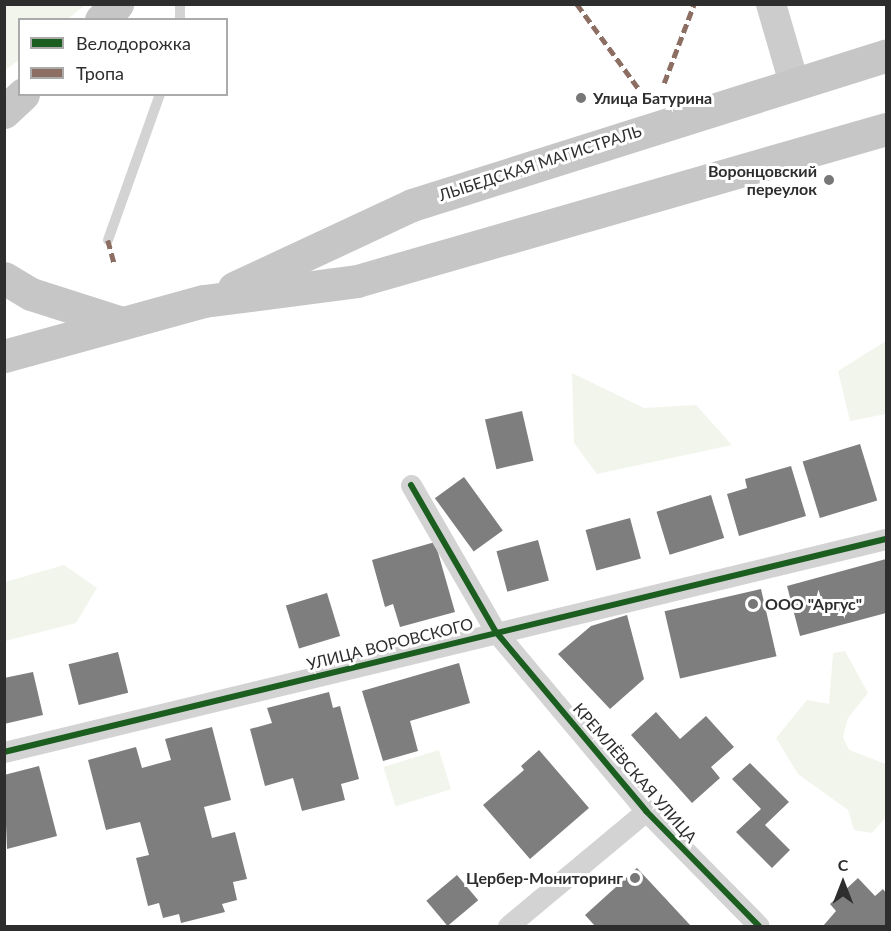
<!DOCTYPE html>
<meta charset="utf-8">
<style>
body{margin:0}
#map{position:relative;width:891px;height:931px;overflow:hidden;background:#fff;font-family:Lato,sans-serif}
div>[style]{position:absolute}
[style*='--x']{left:calc(var(--x)*1px);top:calc(var(--y)*1px);width:calc(var(--w)*1px);rotate:calc(var(--a)*1deg)}
.green>*{inset:0;background:#f2f5eb;transform-origin:0 0}
.building>*{inset:0;background:#7e7e7e;transform-origin:0 0}
.lane>*{height:10px;margin:-5px;padding:0 5px;transform-origin:5px;border-radius:5px;background:#d3d3d3}
.street>*{height:21px;margin:-10.5px;padding:0 10.5px;transform-origin:10.5px;border-radius:10.5px;background:#d3d3d3}
.secondary>*{height:30px;margin:-15px;padding:0 15px;transform-origin:15px;border-radius:15px;background:#ccc}
.primary>*{height:33px;margin:-16.5px;padding:0 16.5px;transform-origin:16.5px;border-radius:16.5px;background:#c6c6c6}
.quiet>*{height:4.5px;margin-top:-2.25px;transform-origin:0;background:repeating-linear-gradient(90deg,#8d6e63 0 9px,transparent 0 13.5px)}
.cycleway>*{height:6px;margin:-3px;padding:0 3px;transform-origin:3px;border-radius:3px;background:#1b5e20}
.dots>*{width:16px;height:16px;translate:-50% -50%;box-sizing:border-box;border:3px solid #fff;border-radius:50%}
span{translate:-50% -50%;white-space:nowrap;text-align:center;line-height:1.15;-webkit-text-stroke:6px #fff;paint-order:stroke}
.poi-label{font-size:16px;color:#2e2e2e;font-weight:700}
.left{translate:0 -50%;text-align:left}
.right{translate:-100% -50%;text-align:right}
.street-label{font-size:16px;color:#2e2e2e}
.frame{position:absolute;inset:0;border:6px solid #2e2e2e;pointer-events:none}
.legend{position:absolute;left:18px;top:18px;width:210px;height:78px;box-sizing:border-box;background:#fff;border:2px solid #ababab;margin:0;padding:8px 10px;list-style:none;font-size:18px;color:#2e2e2e}
.legend li{display:flex;align-items:center;gap:12px;height:30px}
.legend b{width:30px;border:2px solid #ababab}
.north{position:absolute;left:813px;top:853px;width:60px;height:60px;-webkit-text-stroke:4px #fff;paint-order:stroke;rotate:0deg;font-size:16px;font-weight:700;line-height:24px;text-align:center;color:#2e2e2e}
.north::after{content:'';display:block;margin:auto;width:21px;height:27px;background:#2e2e2e;clip-path:polygon(50% 0,100% 100%,50% 72%,0 100%)}
</style>
<div id="map">
<div class="green">
<i style="clip-path:polygon(5px 4px,85px 4px,85px 5px,68px 19px,20px 20px,19px 60px,5px 70px)"></i>
<i style="clip-path:polygon(886px 341px,886px 414px,850px 421px,838px 371px)"></i>
<i style="clip-path:polygon(572px 373px,644px 408px,696px 405px,732px 445px,597px 474px,574px 443px)"></i>
<i style="clip-path:polygon(64px 565px,97px 588px,76px 623px,5px 641px,5px 582px)"></i>
<i style="clip-path:polygon(845px 651px,868px 693px,848px 718px,843px 737px,849px 750px,886px 764px,886px 817px,872px 833px,854px 830px,848px 810px,798px 774px,776px 738px,807px 700px,829px 704px,833px 653px)"></i>
<i style="left:439px;top:750px;width:41px;height:58px;rotate:73deg"></i>
</div>
<div class="building">
<i style="left:522px;top:411px;width:51px;height:38px;rotate:77deg"></i>
<i style="left:860px;top:444px;width:59px;height:60px;rotate:73deg"></i>
<i style="clip-path:polygon(791px 466px,806px 516px,739px 536px,727px 494px,747px 488px,745px 479px)"></i>
<i style="left:464px;top:477px;width:66px;height:36px;rotate:54deg"></i>
<i style="left:711px;top:495px;width:45px;height:57px;rotate:73deg"></i>
<i style="left:630px;top:518px;width:42px;height:46px;rotate:75deg"></i>
<i style="left:538px;top:540px;width:42px;height:43px;rotate:75deg"></i>
<i style="clip-path:polygon(435px 542px,455px 612px,400px 627px,393px 604px,385px 607px,372px 560px)"></i>
<i style="clip-path:polygon(886px 559px,886px 613px,800px 636px,787px 586px)"></i>
<i style="left:761px;top:589px;width:69px;height:99px;rotate:77deg"></i>
<i style="left:327px;top:593px;width:45px;height:43px;rotate:73deg"></i>
<i style="clip-path:polygon(627px 615px,644px 679px,610px 709px,558px 654px,591px 626px)"></i>
<i style="left:118px;top:652px;width:42px;height:51px;rotate:76deg"></i>
<i style="clip-path:polygon(459px 663px,470px 703px,410px 721px,418px 751px,383px 761px,362px 691px)"></i>
<i style="clip-path:polygon(33px 672px,43px 715px,4px 724px,4px 678px)"></i>
<i style="clip-path:polygon(329px 692px,333px 708px,340px 706px,359px 779px,341px 784px,345px 800px,302px 811px,293px 778px,265px 786px,250px 729px,272px 723px,267px 708px)"></i>
<i style="clip-path:polygon(656px 712px,680px 739px,706px 716px,734px 747px,711px 767px,720px 778px,692px 803px,631px 735px)"></i>
<i style="clip-path:polygon(212px 727px,231px 800px,204px 807px,212px 838px,235px 832px,247px 879px,233px 882px,237px 900px,222px 904px,225px 912px,181px 923px,179px 914px,163px 918px,159px 903px,148px 906px,136px 858px,149px 855px,140px 822px,106px 830px,88px 760px,136px 747px,142px 768px,171px 760px,165px 739px)"></i>
<i style="clip-path:polygon(539px 750px,589px 808px,530px 859px,483px 805px,524px 770px,521px 766px)"></i>
<i style="clip-path:polygon(750px 763px,789px 802px,765px 825px,790px 850px,772px 868px,736px 832px,761px 809px,732px 779px)"></i>
<i style="clip-path:polygon(39px 766px,57px 836px,7px 849px,4px 775px)"></i>
<i style="clip-path:polygon(637px 868px,691px 926px,595px 926px,585px 915px)"></i>
<i style="left:457px;top:875px;width:33px;height:40px;rotate:50deg"></i>
<i style="clip-path:polygon(858px 878px,875px 896px,883px 889px,886px 893px,886px 926px,823px 926px,836px 911px,830px 904px)"></i>
</div>
<div class="lane">
<i style="--x:180;--y:4;--w:16;--a:90"></i>
<i style="--x:108;--y:240;--w:155;--a:-70.4"></i>
</div>
<div class="street">
<i style="--x:411;--y:485;--w:170;--a:60"></i>
<i style="--x:496;--y:632;--w:234;--a:50"></i>
<i style="--x:646;--y:811;--w:161;--a:45.5"></i>
<i style="--x:4;--y:752;--w:907;--a:-13.58"></i>
<i style="--x:508;--y:926;--w:180;--a:-39.8"></i>
</div>
<div class="secondary">
<i style="--x:771;--y:4;--w:82;--a:73.8"></i>
</div>
<div class="primary">
<i style="--x:101;--y:20;--w:23;--a:-45"></i>
<i style="--x:4;--y:112;--w:26;--a:-43"></i>
<i style="--x:4;--y:278;--w:31;--a:31"></i>
<i style="--x:31;--y:294;--w:96;--a:17.7"></i>
<i style="--x:234;--y:288;--w:196;--a:-25"></i>
<i style="--x:412;--y:205;--w:497;--a:-17.5"></i>
<i style="--x:4;--y:356;--w:207;--a:-15.4"></i>
<i style="--x:204;--y:301;--w:154;--a:-7.4"></i>
<i style="--x:357;--y:281;--w:550;--a:-16.03"></i>
</div>
<div class="quiet">
<i style="--x:577;--y:4;--w:105;--a:53.9"></i>
<i style="--x:664;--y:83;--w:85;--a:-69.2"></i>
<i style="--x:108;--y:240;--w:24;--a:75"></i>
</div>
<div class="cycleway">
<i style="--x:411;--y:485;--w:170;--a:60"></i>
<i style="--x:496;--y:632;--w:234;--a:50"></i>
<i style="--x:646;--y:811;--w:161;--a:45.5"></i>
<i style="--x:4;--y:752;--w:907;--a:-13.58"></i>
</div>
<div class="dots">
<i style="left:581px;top:98px;background:#777"></i>
<i style="left:829px;top:180px;background:#777"></i>
<i style="left:753px;top:604px;background:#777"></i>
<i style="left:635px;top:878px;background:#777"></i>
</div>
<div class="poi-label">
<span class="left" style="left:593px;top:98px">Улица Батурина</span>
<span class="right" style="left:817px;top:180px">Воронцовский<br>переулок</span>
<span class="left" style="left:765px;top:604px">ООО "Аргус"</span>
<span class="right" style="left:623px;top:878px">Цербер-Мониторинг</span>
</div>
<div class="street-label">
<span style="left:540px;top:163px;rotate:-18deg">ЛЫБЕДСКАЯ МАГИСТРАЛЬ</span>
<span style="left:390px;top:644px;rotate:-14deg">УЛИЦА ВОРОВСКОГО</span>
<span style="left:635px;top:773px;rotate:49deg">КРЕМЛЁВСКАЯ УЛИЦА</span>
</div>
<div class="frame"></div>
<ul class="legend">
<li><b style="height:8px;background:#1b5e20"></b>Велодорожка</li>
<li><b style="height:8px;background:#8d6e63"></b>Тропа</li>
</ul>
<div class="north">С</div>
</div>
